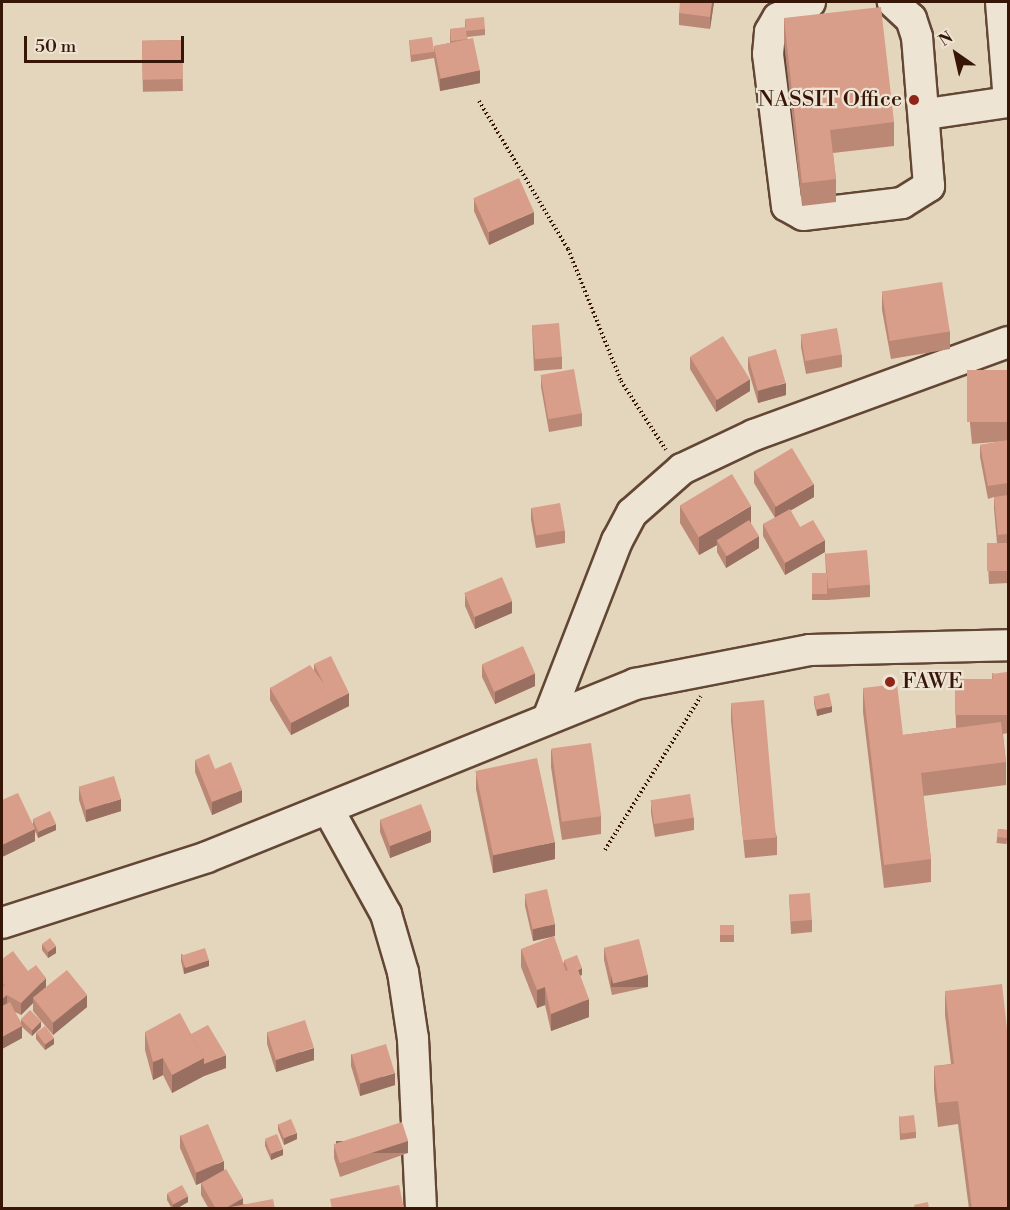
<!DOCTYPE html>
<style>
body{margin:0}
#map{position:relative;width:1010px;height:1210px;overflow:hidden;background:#e4d5bd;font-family:"Libre Bodoni",serif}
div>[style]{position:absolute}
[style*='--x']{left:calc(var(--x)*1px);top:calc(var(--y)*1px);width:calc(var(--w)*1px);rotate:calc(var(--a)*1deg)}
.path>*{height:4px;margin-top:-2px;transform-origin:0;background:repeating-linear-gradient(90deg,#381607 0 1.5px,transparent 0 4.5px)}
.roads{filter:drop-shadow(2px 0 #634634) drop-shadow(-2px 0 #634634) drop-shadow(0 2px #634634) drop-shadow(0 -2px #634634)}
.minor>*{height:30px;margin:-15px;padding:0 15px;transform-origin:15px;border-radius:15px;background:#ede4d4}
.wall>*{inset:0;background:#bb8876;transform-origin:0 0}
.shaded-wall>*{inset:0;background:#986f60;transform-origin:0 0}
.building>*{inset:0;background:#d99e89;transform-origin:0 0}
.dots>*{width:16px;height:16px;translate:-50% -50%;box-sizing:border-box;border:3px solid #ede4d4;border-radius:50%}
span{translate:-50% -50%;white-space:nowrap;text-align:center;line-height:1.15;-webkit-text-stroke:4.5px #ede4d4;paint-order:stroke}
.poi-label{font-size:22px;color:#381607}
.right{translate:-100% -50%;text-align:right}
.left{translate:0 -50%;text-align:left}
.frame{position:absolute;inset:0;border:3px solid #381607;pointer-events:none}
.north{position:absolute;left:926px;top:24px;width:60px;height:60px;-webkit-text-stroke:4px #ede4d4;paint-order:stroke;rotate:326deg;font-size:16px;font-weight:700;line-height:24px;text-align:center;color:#381607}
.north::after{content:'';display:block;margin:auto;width:21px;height:27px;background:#381607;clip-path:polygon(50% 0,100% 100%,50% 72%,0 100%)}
.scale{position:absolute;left:24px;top:36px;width:160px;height:27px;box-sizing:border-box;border:3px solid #381607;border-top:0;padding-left:8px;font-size:18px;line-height:21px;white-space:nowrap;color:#381607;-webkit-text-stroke:4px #ede4d4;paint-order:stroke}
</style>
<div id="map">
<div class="path">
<i style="--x:479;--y:101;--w:173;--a:59"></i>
<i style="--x:568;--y:249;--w:142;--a:68.1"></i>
<i style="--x:621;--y:381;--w:82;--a:56.9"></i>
<i style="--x:605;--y:850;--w:181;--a:-58.1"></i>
</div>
<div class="roads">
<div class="minor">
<i style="--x:810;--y:2;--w:36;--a:153"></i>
<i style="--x:778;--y:18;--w:16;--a:120"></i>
<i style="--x:770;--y:32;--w:22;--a:95"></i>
<i style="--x:768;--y:54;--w:153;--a:82.9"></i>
<i style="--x:787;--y:206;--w:18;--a:29"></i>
<i style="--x:803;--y:215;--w:100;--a:-6.9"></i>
<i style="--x:902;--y:203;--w:32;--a:-32"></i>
<i style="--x:929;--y:186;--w:149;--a:-94.6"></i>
<i style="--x:917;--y:37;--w:19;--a:-108"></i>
<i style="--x:911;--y:19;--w:25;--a:-137"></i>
<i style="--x:1001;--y:2;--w:87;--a:85.4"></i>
<i style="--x:927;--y:114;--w:82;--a:-8.4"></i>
<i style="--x:549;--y:716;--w:188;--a:-68.8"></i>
<i style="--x:617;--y:541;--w:32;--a:-62"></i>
<i style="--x:632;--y:513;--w:67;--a:-41.3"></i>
<i style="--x:682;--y:469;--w:80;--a:-25.3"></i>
<i style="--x:754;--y:435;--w:270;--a:-20.1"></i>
<i style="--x:328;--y:809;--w:120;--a:61.1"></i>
<i style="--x:386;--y:914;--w:60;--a:73.7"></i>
<i style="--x:403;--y:972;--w:68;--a:81.5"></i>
<i style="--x:413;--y:1039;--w:169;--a:87.3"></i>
<i style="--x:2;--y:923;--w:215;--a:-17.8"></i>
<i style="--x:207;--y:857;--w:462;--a:-22"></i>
<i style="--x:635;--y:684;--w:178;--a:-11"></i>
<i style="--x:810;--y:650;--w:198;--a:-1.4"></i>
</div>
</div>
<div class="wall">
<i style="clip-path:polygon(714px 2px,710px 29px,679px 25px,679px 13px)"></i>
<i style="clip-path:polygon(784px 18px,894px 122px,894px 146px,833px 153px,836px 179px,836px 202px,802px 206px,784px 42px)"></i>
<i style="clip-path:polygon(465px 19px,485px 29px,485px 35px,467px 37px,480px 83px,440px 91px,434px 58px,411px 62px,409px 40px,434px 52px,434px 46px,450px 43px,450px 29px,465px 28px)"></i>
<i style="left:182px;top:40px;width:51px;height:40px;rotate:89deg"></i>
<i style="clip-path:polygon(474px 199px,534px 224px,489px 245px,474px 211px)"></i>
<i style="clip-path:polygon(882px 292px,950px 331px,950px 349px,891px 359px,882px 310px)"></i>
<i style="clip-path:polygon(532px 325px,562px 357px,562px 369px,534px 371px)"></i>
<i style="clip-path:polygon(801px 335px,842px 355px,842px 367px,806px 374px,801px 347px)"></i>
<i style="clip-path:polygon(690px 357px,750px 391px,716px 412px,690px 369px)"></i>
<i style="clip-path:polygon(748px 357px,786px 395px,758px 403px,748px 369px)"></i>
<i style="clip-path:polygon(1008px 370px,1008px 495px,1001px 496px,1008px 495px,1008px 583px,989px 584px,987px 544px,997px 543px,994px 509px,994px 497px,988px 499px,980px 457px,980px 445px,1006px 441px,972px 444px,967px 392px,967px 374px)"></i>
<i style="clip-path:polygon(541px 375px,582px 413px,582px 426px,549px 432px,541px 387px)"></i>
<i style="clip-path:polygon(754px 471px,814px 497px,790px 511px,800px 527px,825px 552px,785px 575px,763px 536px,763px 524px,775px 518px,754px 483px)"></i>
<i style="clip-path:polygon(680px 505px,759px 548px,726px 568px,717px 552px,717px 545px,699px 555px,680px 523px)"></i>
<i style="clip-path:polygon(531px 508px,565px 531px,565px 543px,536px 548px,531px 520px)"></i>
<i style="clip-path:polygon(825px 553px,870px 585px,870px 597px,828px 600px,812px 600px,812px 573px,826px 573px)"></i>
<i style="clip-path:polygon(465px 594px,512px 613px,475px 629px,465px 606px)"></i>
<i style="clip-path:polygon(314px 664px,349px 706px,291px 735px,270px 700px,270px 688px,314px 670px)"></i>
<i style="clip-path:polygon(482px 665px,535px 686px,495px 704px,482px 677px)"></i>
<i style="clip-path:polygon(992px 673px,1008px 679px,1008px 733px,1003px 734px,1006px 762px,1006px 785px,923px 796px,931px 859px,931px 882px,884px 888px,863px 712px,863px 688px,903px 735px,956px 728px,955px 683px,992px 681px)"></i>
<i style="clip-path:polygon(814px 697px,832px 712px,817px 716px,814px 703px)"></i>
<i style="clip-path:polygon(731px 703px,777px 837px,777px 855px,745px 858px,731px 721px)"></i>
<i style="clip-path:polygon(551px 749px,601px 816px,601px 834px,562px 840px,551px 767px)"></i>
<i style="clip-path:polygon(195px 760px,215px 769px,242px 802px,212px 815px,195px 772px)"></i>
<i style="clip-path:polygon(476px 772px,555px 859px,493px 873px,476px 789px)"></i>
<i style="clip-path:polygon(79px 788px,121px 811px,86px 822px,79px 800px)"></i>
<i style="clip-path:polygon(2px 800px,33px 824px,33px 819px,56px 830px,38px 838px,35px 831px,35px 841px,2px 857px)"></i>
<i style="clip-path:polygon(651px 801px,694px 818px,694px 830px,655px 837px,651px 813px)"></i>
<i style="clip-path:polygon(380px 820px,431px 842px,390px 858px,380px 832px)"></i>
<i style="left:998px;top:829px;width:10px;height:14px;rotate:6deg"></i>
<i style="clip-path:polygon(525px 894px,555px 936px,533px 941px,525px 906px)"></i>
<i style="clip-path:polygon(789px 894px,812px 920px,812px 932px,791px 934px)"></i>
<i style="left:720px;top:925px;width:14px;height:17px"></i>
<i style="clip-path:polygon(42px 944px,56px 953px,48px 958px,42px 950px)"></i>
<i style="clip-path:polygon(604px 948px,648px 987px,612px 995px,604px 960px)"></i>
<i style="clip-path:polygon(521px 949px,564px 963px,564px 960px,582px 975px,580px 975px,589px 1017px,551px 1031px,545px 1005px,537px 1008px,521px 967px)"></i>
<i style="clip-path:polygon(181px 954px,209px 966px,184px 974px,181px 961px)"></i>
<i style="clip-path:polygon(2px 959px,28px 971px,46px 988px,87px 1007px,53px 1035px,33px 1011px,33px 1003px,21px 1015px,15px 1012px,21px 1023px,21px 1019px,41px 1027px,32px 1036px,22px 1027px,22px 1038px,2px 1049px)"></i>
<i style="clip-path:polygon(945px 991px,1008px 1209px,969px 1209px,958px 1124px,938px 1127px,934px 1090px,934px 1066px,951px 1064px,945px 1015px)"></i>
<i style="clip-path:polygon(145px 1032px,191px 1034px,226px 1068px,204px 1076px,172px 1093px,163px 1075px,153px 1080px,145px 1050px)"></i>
<i style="clip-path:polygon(267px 1032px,314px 1060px,276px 1072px,267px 1044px)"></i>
<i style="clip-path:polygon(36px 1033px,54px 1044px,45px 1050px,36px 1039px)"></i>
<i style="clip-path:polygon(351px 1054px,395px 1085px,360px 1096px,351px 1066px)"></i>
<i style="clip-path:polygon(899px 1116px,916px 1132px,916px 1138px,900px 1140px)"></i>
<i style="clip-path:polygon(278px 1124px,297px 1139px,284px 1145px,278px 1130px)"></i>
<i style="clip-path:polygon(180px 1135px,224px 1170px,243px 1204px,275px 1209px,209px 1209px,201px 1195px,201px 1183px,196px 1185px,180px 1148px)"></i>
<i style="clip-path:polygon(265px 1140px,283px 1155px,271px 1160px,265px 1146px)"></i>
<i style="clip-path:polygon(334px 1146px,408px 1153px,340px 1177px,334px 1158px)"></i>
<i style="clip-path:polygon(167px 1194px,188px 1202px,176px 1209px,172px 1209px,167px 1200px)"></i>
</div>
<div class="shaded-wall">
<i style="clip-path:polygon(712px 2px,714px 2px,710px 29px,710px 17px)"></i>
<i style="clip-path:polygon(480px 70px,480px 83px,440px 91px,440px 79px)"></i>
<i style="clip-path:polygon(534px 212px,534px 224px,489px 245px,489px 232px)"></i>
<i style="clip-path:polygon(750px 379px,750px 391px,716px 412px,716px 400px)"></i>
<i style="clip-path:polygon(786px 383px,786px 395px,758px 403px,758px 391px)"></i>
<i style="clip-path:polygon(814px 484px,814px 497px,775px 519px,775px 507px)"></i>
<i style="clip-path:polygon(751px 506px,751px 524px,717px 540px,717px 545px,699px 555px,699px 537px)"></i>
<i style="clip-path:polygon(759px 536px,759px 548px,726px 568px,726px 556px)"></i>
<i style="clip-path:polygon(825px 540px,825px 552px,785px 575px,785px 563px)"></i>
<i style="clip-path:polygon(512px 601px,512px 613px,475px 629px,475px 617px)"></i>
<i style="clip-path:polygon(535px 673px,535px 686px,495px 704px,495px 692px)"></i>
<i style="clip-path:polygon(349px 693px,349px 706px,291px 735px,291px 723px)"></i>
<i style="clip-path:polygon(832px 706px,832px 712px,817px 716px,817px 710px)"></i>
<i style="clip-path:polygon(242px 790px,242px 802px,212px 815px,212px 802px)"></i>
<i style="clip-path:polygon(121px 799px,121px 811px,86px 822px,86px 810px)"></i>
<i style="clip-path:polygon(56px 824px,56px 830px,38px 838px,38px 832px)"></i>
<i style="clip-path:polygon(35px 829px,35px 841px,2px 857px,2px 845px)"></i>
<i style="clip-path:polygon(431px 830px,431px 842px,390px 858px,390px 846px)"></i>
<i style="clip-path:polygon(555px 842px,555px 859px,493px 873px,493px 855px)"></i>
<i style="clip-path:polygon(555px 924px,555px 936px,533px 941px,533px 929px)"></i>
<i style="clip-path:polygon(56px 946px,56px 953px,48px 958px,48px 952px)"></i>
<i style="clip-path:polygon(209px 960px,209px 966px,184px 974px,184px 967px)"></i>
<i style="clip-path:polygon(582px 968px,582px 975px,569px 980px,569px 974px)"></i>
<i style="left:648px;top:975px;width:12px;height:37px;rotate:90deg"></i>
<i style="clip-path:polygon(46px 978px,46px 990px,33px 998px,33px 1003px,21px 1015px,21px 1003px)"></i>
<i style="clip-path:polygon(545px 987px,545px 1005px,537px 1008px,537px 990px)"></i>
<i style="clip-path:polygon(7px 995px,7px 1007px,2px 1011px,2px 999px)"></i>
<i style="clip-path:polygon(87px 995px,87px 1007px,53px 1035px,53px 1023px)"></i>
<i style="clip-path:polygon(589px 999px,589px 1017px,551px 1031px,551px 1014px)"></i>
<i style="clip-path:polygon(41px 1021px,41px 1027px,32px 1036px,32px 1030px)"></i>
<i style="clip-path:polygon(22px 1026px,22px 1038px,2px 1049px,2px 1037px)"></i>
<i style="clip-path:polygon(54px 1038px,54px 1044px,45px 1050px,45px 1044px)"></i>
<i style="clip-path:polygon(314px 1048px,314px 1060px,276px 1072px,276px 1060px)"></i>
<i style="clip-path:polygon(226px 1055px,226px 1068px,204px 1076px,204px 1064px)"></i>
<i style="clip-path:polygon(163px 1058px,163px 1075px,153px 1080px,153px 1062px)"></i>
<i style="clip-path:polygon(204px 1058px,204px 1076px,172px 1093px,172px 1075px)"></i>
<i style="clip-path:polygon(395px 1073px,395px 1085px,360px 1096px,360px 1084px)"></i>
<i style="clip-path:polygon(297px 1133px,297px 1139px,284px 1145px,284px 1138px)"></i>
<i style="left:408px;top:1141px;width:12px;height:72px;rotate:90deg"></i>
<i style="clip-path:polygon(283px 1149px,283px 1155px,271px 1160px,271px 1154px)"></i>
<i style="clip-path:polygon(224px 1161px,224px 1173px,196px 1185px,196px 1173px)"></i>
<i style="clip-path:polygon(188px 1196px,188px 1202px,176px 1209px,173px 1209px,173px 1204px)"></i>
<i style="clip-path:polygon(243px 1198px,243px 1209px,226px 1209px)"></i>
</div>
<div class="building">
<i style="clip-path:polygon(680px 2px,712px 2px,710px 17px,679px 13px)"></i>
<i style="clip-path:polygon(881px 7px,894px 122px,830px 130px,836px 179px,802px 183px,784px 18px)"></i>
<i style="clip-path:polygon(484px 17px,485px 29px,466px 31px,467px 39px,451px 41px,450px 29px,466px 27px,465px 19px)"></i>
<i style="left:432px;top:37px;width:15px;height:23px;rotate:82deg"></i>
<i style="left:473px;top:38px;width:33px;height:40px;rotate:78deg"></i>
<i style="left:182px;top:40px;width:39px;height:40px;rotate:89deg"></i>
<i style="left:519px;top:178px;width:37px;height:50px;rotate:66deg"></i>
<i style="left:942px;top:282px;width:50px;height:61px;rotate:81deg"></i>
<i style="left:559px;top:323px;width:34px;height:27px;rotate:85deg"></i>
<i style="left:837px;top:328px;width:27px;height:37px;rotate:80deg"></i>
<i style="left:723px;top:336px;width:51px;height:39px;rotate:58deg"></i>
<i style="left:776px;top:349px;width:35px;height:29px;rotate:74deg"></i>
<i style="left:574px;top:369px;width:45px;height:34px;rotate:80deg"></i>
<i style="left:1008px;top:370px;width:52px;height:41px;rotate:90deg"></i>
<i style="clip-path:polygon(1008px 440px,1008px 483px,988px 486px,980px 445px)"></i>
<i style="left:792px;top:448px;width:42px;height:44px;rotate:59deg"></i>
<i style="left:732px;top:474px;width:37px;height:61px;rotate:59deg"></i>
<i style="clip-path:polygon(1008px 495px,1008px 534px,998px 535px,994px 497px)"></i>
<i style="left:560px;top:503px;width:28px;height:29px;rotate:80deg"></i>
<i style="clip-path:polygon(790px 509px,800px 527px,813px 520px,825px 540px,785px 563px,763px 524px)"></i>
<i style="left:749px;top:520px;width:19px;height:38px;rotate:58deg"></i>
<i style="left:1008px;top:543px;width:28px;height:21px;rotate:90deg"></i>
<i style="left:867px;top:550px;width:35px;height:42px;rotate:85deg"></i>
<i style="left:812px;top:573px;width:15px;height:21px"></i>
<i style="left:502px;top:577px;width:26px;height:41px;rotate:67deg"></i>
<i style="left:523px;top:646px;width:30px;height:45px;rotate:66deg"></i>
<i style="clip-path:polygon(331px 656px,349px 693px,291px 723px,270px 688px,310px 665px,324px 684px,314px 664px)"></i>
<i style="left:1007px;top:672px;width:7px;height:15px;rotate:82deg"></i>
<i style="left:1008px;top:679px;width:36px;height:53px;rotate:90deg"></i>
<i style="clip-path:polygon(897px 684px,903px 735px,1001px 722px,1006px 762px,921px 773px,931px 859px,884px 865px,863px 688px)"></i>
<i style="left:829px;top:693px;width:13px;height:16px;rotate:77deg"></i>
<i style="left:764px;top:700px;width:138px;height:33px;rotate:85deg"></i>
<i style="left:591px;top:743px;width:74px;height:40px;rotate:82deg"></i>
<i style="clip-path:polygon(209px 754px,215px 769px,231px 762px,242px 790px,212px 802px,195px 760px)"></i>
<i style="left:537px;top:758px;width:86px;height:63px;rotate:78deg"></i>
<i style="left:114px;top:776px;width:24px;height:37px;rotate:73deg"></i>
<i style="clip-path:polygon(18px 793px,35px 829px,2px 845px,2px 800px)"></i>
<i style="left:690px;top:794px;width:24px;height:40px;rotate:81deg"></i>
<i style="left:421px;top:804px;width:28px;height:44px;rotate:69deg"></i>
<i style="left:50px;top:811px;width:14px;height:19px;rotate:65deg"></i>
<i style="left:998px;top:829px;width:10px;height:8px;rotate:6deg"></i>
<i style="left:547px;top:889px;width:36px;height:23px;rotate:77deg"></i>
<i style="left:810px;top:893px;width:27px;height:21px;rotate:86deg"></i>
<i style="left:720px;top:925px;width:14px;height:10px"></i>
<i style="clip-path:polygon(554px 936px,566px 971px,577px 967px,589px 999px,551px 1014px,545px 987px,537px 990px,521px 949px)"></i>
<i style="left:50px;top:938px;width:10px;height:10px;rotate:53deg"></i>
<i style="left:639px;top:939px;width:37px;height:36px;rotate:76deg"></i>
<i style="left:205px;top:948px;width:13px;height:25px;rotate:72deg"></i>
<i style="clip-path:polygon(13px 951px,28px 971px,36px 965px,46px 978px,21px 1003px,7px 995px,2px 999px,2px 984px,6px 987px,2px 982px,2px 959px)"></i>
<i style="clip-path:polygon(577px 955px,582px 968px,578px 970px,577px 967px,568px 971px,564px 960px)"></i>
<i style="left:67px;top:970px;width:32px;height:44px;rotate:51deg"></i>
<i style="clip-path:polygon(1002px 984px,1008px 1038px,1008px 1206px,1005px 1209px,972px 1209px,958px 1101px,938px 1103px,934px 1066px,954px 1064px,945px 991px)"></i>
<i style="clip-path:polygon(10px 1002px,22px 1026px,2px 1037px,2px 1006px)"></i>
<i style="left:30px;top:1010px;width:16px;height:13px;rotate:45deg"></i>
<i style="clip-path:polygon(180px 1013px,204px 1058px,172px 1075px,163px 1058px,153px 1062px,145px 1032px)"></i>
<i style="left:305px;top:1020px;width:29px;height:40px;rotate:72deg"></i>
<i style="clip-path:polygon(208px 1025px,226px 1055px,204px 1064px,204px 1058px,191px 1034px)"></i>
<i style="left:45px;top:1026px;width:15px;height:11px;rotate:53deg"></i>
<i style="left:386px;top:1044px;width:30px;height:36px;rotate:73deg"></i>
<i style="left:914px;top:1115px;width:17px;height:15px;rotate:83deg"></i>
<i style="left:291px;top:1119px;width:15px;height:14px;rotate:67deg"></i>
<i style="left:402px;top:1122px;width:20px;height:72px;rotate:72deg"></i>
<i style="left:208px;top:1124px;width:40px;height:30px;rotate:67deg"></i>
<i style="left:277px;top:1134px;width:16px;height:13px;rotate:68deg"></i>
<i style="clip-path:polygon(226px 1169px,243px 1198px,225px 1208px,226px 1209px,216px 1209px,201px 1183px)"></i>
<i style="left:182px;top:1185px;width:13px;height:17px;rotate:61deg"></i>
<i style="clip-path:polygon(399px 1185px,404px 1209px,332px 1209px,330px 1199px)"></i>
<i style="clip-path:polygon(273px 1199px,275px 1209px,226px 1209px,225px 1208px)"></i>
<i style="clip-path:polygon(928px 1202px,929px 1209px,915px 1209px,914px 1205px)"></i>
</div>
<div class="dots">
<i style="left:914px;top:100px;background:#8f2418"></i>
<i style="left:890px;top:682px;background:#8f2418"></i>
</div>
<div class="poi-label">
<span class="right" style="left:902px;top:100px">NASSIT Office</span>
<span class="left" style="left:902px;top:682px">FAWE</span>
</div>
<div class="frame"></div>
<div class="north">N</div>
<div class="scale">50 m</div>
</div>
